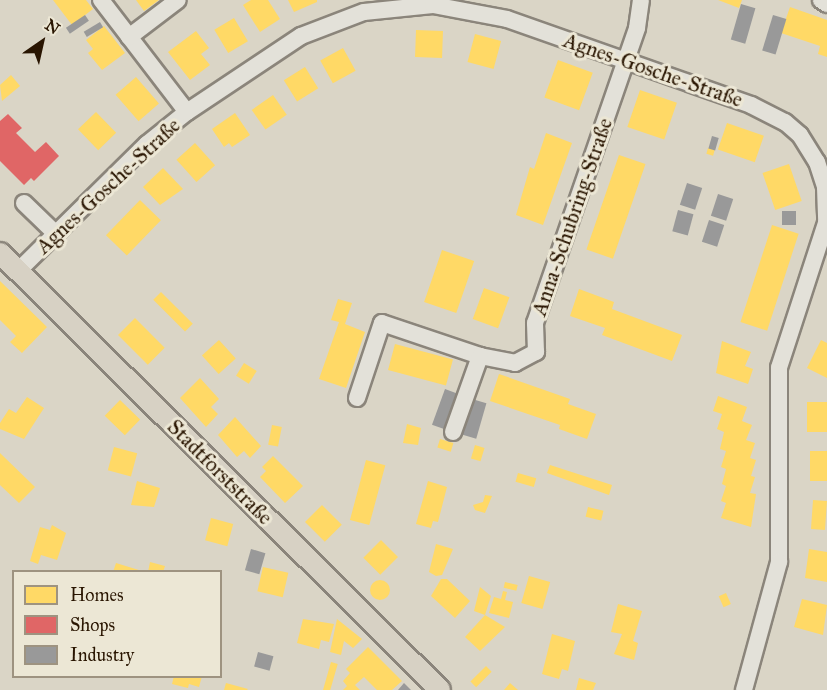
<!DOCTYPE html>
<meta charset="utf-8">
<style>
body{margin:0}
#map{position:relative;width:827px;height:690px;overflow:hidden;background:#dad5c6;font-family:"IM FELL Great Primer",serif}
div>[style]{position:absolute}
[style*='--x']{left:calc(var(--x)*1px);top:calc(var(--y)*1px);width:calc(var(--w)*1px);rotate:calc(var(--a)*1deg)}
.homes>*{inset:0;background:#ffd966;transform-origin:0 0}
.round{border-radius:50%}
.shops>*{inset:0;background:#e06666}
.industry>*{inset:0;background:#999;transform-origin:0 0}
.roads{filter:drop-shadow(2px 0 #8b857b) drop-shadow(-2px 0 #8b857b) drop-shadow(0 2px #8b857b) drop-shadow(0 -2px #8b857b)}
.minor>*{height:16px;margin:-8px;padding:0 8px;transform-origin:8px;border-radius:8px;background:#e3e1d9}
.major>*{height:20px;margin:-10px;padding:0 10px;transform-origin:10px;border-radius:10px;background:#d7d1c4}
span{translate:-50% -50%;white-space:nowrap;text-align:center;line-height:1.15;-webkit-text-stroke:6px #ece7d5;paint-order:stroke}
.street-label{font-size:21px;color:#291501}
.legend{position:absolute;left:12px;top:570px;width:210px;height:108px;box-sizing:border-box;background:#ece7d5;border:2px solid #9e9380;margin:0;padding:8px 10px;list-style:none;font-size:18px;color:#291501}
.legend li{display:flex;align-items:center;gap:12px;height:30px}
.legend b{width:30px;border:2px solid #9e9380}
.north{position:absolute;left:12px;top:12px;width:60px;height:60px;-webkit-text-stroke:4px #ece7d5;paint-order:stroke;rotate:34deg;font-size:16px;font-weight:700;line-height:24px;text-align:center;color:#291501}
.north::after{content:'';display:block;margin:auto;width:21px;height:27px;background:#291501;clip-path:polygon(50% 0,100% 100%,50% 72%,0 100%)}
</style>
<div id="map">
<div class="homes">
<i style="clip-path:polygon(53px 0,86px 0,93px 9px,72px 25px)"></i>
<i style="clip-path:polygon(136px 0,159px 0,144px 11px)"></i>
<i style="clip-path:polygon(251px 0,268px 0,280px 19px,260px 32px,243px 5px)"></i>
<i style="clip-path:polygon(288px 0,317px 0,317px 2px,294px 12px)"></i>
<i style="clip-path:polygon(718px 0,742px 0,739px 8px)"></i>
<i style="clip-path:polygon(790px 7px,827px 20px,827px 57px,818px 54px,820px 46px,781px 33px)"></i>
<i style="left:234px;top:18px;width:27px;height:23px;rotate:59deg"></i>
<i style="clip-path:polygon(104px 26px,125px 53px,102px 70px,88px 53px,93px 49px,86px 40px)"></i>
<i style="left:416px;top:30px;width:27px;height:27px;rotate:2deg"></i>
<i style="clip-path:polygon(196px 31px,209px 48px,201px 54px,210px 65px,190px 80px,168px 52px)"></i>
<i style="left:475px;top:34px;width:27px;height:29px;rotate:15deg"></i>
<i style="left:343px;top:48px;width:26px;height:26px;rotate:61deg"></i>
<i style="left:558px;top:60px;width:37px;height:40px;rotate:20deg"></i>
<i style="left:305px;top:67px;width:25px;height:25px;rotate:58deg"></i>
<i style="clip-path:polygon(11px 75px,20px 86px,2px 101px,0 85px)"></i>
<i style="left:136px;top:77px;width:35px;height:27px;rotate:49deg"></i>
<i style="left:640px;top:90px;width:39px;height:39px;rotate:19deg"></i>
<i style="left:273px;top:95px;width:24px;height:26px;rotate:55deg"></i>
<i style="left:96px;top:112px;width:29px;height:25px;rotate:46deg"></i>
<i style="clip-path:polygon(235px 113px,250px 135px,232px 147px,229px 143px,224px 147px,212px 129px)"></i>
<i style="left:727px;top:123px;width:39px;height:28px;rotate:19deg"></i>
<i style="clip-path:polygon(546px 133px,572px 143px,543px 225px,516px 215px,530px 167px,534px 169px)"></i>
<i style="left:195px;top:143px;width:30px;height:25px;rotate:48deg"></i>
<i style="left:708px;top:148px;width:7px;height:6px;rotate:16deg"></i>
<i style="left:619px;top:155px;width:28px;height:100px;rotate:19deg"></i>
<i style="left:789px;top:164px;width:39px;height:28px;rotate:71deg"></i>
<i style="clip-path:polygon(163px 168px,183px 189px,160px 205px,143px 187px)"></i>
<i style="left:140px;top:200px;width:29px;height:49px;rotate:44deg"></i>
<i style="left:772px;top:225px;width:28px;height:102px;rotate:18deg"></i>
<i style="left:442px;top:250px;width:34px;height:55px;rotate:19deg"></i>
<i style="clip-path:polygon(0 281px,47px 327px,22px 353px,10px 342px,16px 336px,0 320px)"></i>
<i style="left:484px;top:288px;width:27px;height:33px;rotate:20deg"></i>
<i style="clip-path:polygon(579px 289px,614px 302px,612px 309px,682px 335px,672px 361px,602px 335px,605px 328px,570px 316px)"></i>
<i style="left:161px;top:292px;width:45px;height:11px;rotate:45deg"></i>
<i style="clip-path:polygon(338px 299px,352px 303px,345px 324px,365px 332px,346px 388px,319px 379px,339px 322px,331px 320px)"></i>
<i style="left:135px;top:318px;width:42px;height:24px;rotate:45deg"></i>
<i style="left:219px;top:340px;width:25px;height:23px;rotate:48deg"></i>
<i style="clip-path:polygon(821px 340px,827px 343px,827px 378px,807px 368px)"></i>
<i style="clip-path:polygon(722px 341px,751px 352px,745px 366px,753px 369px,748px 384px,716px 373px)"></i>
<i style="left:395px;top:344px;width:60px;height:27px;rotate:15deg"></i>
<i style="left:244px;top:363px;width:15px;height:15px;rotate:32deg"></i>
<i style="clip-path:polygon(499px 374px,570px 399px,568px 404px,596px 414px,587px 439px,559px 429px,560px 425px,490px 401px)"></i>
<i style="clip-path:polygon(200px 378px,219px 399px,211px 407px,218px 414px,206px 427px,180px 398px)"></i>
<i style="clip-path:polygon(718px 396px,747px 407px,742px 421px,752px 425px,746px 440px,755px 443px,750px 458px,756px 460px,751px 476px,755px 477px,750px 493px,756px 494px,751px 527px,721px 518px,726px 503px,721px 501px,726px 486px,722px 484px,726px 469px,721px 467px,726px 451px,720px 449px,724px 432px,717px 429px,722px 414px,713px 411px)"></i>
<i style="clip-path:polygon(27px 397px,44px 408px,24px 439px,0 429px,0 423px,9px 409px,16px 413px)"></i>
<i style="left:120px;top:400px;width:28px;height:22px;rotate:44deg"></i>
<i style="left:827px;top:402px;width:30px;height:20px;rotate:90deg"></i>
<i style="clip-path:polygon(235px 417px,261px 446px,250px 458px,244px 451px,237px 457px,218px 435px)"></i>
<i style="clip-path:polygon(407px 424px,421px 428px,418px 445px,403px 443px)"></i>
<i style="left:272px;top:425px;width:10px;height:20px;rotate:11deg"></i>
<i style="left:440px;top:439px;width:14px;height:9px;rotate:17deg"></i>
<i style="left:475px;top:445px;width:10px;height:14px;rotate:17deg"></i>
<i style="left:114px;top:447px;width:24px;height:24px;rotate:15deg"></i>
<i style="left:810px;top:451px;width:17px;height:30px"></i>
<i style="clip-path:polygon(0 453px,35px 487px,19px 503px,0 485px)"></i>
<i style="clip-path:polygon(273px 456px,303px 486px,285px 503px,260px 477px,266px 471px,262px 467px)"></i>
<i style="left:366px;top:460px;width:20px;height:62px;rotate:15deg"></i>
<i style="clip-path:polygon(550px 465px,612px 485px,609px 495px,547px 473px)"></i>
<i style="left:518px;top:473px;width:19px;height:9px;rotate:16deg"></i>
<i style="clip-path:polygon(137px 481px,160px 488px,154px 507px,131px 505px)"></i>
<i style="clip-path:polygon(428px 481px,447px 487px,438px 522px,433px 521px,431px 528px,416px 524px)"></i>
<i style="clip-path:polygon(485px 495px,492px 496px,485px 513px,475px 510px,473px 505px,483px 502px)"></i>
<i style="left:813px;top:500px;width:14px;height:29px;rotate:4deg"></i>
<i style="left:322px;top:505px;width:28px;height:24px;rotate:45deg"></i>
<i style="left:588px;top:507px;width:16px;height:10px;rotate:14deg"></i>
<i style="left:211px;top:518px;width:23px;height:23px;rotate:15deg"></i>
<i style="clip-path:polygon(52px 525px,66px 533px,57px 560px,41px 555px,38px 564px,30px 561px,40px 527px,50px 530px)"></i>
<i style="left:381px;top:540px;width:24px;height:25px;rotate:45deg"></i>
<i style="clip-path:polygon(436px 544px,453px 549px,442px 575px,436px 576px,429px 572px)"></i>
<i style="clip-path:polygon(809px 549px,827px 552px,827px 582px,805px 578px)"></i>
<i style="clip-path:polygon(150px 562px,165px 566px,163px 572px,148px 572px)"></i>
<i style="clip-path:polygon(116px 563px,142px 571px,142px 572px,113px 572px)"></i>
<i style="left:263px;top:567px;width:26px;height:25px;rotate:13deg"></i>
<i style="left:529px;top:576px;width:22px;height:28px;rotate:16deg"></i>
<i style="clip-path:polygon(441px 579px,447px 579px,470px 601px,455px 618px,431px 596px)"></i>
<i class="round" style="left:370px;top:580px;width:20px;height:20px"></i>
<i style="left:505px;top:582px;width:13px;height:6px;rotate:13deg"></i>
<i style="clip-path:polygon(480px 587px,491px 596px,485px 615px,474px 611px)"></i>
<i style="clip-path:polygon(503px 591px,507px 592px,505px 600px,513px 602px,509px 618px,489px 613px,494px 597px,501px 599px)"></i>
<i style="left:726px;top:593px;width:12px;height:8px;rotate:66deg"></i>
<i style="clip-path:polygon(802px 599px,827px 605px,823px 635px,794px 627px)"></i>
<i style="clip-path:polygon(618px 604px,642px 611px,633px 641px,638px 643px,634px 660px,614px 654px,622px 634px,611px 632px)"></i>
<i style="clip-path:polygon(485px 615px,505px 627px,480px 651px,465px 637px)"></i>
<i style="clip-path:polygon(303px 619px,334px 624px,329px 642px,321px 640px,319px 649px,297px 643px)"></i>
<i style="clip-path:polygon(337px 619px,362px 639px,353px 648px,344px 641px,341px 655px,330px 652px)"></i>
<i style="clip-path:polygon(552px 634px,575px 641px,568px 671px,562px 669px,559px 679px,542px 674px)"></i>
<i style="clip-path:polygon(368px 647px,402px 681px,392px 690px,377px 690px,364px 677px,355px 685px,360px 690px,343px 690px,347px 686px,343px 681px,350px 673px,346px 669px)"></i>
<i style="left:331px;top:662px;width:7px;height:29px;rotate:16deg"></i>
<i style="left:486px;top:666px;width:8px;height:22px;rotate:45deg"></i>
<i style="clip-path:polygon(174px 676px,202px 676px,199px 687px,189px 684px,188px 688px,172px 684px)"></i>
<i style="clip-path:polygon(579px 678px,596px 683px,593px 690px,576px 690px)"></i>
<i style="clip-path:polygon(226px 683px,248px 689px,247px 690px,224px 690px)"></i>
<i style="clip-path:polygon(510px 683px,518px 690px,504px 690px)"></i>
</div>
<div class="shops">
<i style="clip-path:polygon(8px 114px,22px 128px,16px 133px,35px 152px,46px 142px,59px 156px,34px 181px,31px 178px,24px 185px,0 161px,0 121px)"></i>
</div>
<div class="industry">
<i style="left:741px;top:4px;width:15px;height:37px;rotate:16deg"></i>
<i style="left:85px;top:15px;width:7px;height:23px;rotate:56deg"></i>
<i style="left:773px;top:15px;width:14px;height:37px;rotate:17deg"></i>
<i style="left:100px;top:22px;width:6px;height:19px;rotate:59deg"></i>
<i style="left:712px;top:136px;width:7px;height:13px;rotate:16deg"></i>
<i style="left:687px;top:183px;width:16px;height:23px;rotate:18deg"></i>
<i style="left:718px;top:194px;width:16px;height:23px;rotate:18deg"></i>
<i style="left:678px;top:210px;width:16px;height:22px;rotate:15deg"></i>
<i style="left:782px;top:211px;width:14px;height:14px"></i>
<i style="left:709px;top:220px;width:16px;height:23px;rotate:18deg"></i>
<i style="left:445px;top:389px;width:15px;height:38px;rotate:20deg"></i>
<i style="left:472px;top:399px;width:15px;height:37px;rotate:16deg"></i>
<i style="left:251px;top:549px;width:15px;height:22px;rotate:16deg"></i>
<i style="left:258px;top:652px;width:16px;height:15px;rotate:15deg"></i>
<i style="clip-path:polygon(404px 683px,411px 690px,398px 690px)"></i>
</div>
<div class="roads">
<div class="minor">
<i style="--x:101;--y:0;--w:141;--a:52.5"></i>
<i style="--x:821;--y:0;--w:7;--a:34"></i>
<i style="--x:129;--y:37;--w:61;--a:-37.1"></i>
<i style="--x:24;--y:203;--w:45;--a:44.1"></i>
<i style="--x:18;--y:271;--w:181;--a:-44.6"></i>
<i style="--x:147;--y:144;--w:51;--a:-38.7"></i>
<i style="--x:187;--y:112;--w:137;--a:-33.7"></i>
<i style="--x:301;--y:36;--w:67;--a:-20.9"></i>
<i style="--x:364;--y:12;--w:69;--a:-5.8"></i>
<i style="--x:433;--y:5;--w:75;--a:10.7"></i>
<i style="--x:507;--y:19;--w:259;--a:19.4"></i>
<i style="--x:751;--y:105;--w:38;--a:27"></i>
<i style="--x:785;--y:122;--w:20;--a:41"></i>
<i style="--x:800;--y:135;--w:32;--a:58"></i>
<i style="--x:817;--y:162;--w:26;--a:72"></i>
<i style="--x:825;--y:187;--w:36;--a:88"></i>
<i style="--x:826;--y:223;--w:152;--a:108"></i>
<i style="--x:779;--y:368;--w:194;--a:90"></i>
<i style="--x:779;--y:562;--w:133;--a:105.3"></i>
<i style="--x:357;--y:398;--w:79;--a:-71.6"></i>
<i style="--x:382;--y:323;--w:103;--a:18.6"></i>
<i style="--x:480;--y:356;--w:36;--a:11"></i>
<i style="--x:515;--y:363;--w:24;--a:-28"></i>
<i style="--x:536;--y:352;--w:29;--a:-92"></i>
<i style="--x:535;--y:323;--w:312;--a:-70.9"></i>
<i style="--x:637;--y:28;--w:28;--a:-82"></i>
<i style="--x:453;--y:432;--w:81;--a:-70.4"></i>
</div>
<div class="major">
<i style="--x:0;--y:253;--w:620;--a:44.8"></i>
</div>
</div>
<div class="street-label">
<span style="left:653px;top:70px;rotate:19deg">Agnes-Gosche-Straße</span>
<span style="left:108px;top:186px;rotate:-43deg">Agnes-Gosche-Straße</span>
<span style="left:572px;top:217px;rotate:-71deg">Anna-Schubring-Straße</span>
<span style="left:220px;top:472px;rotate:45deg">Stadtforststraße</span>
</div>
<ul class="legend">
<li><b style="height:16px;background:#ffd966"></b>Homes</li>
<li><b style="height:16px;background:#e06666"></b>Shops</li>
<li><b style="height:16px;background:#999"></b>Industry</li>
</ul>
<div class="north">N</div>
</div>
